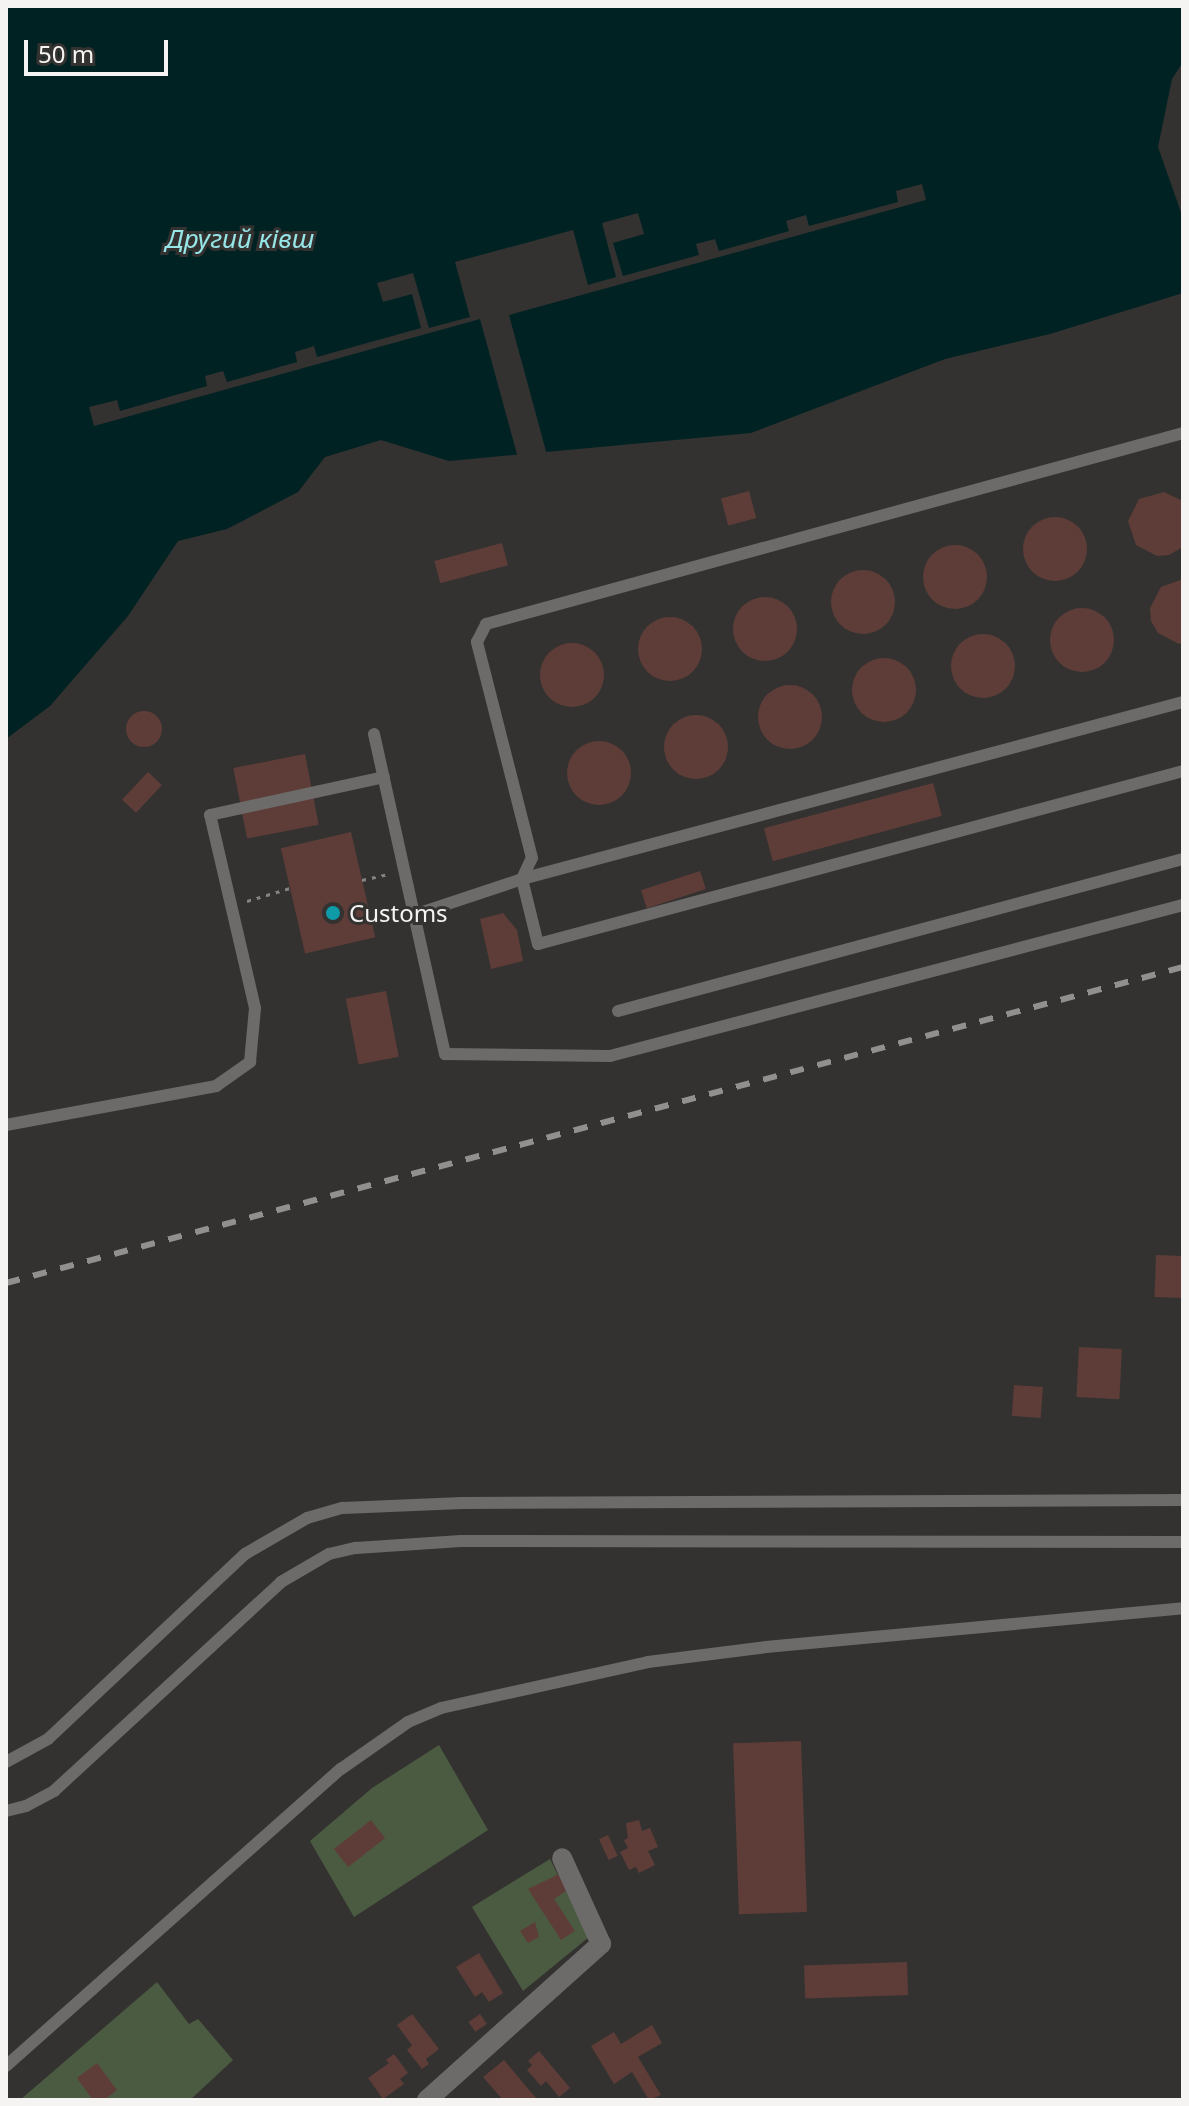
<!DOCTYPE html>
<meta charset="utf-8">
<style>
body{margin:0}
#map{position:relative;width:1189px;height:2106px;overflow:hidden;background:#333230;font-family:"Noto Sans",sans-serif}
div>[style]{position:absolute}
[style*='--x']{left:calc(var(--x)*1px);top:calc(var(--y)*1px);width:calc(var(--w)*1px);rotate:calc(var(--a)*1deg)}
.green>*{inset:0;background:#4b5b41}
.water>*{inset:0;background:#012223}
.pier>*{inset:0;background:#333230}
.building>*{inset:0;background:#5e3d38;transform-origin:0 0}
.round{border-radius:50%}
.path>*{height:3px;margin-top:-1.5px;transform-origin:0;background:repeating-linear-gradient(90deg,#848381 0 4px,transparent 0 10px)}
.service>*{height:12px;margin:-6px;padding:0 6px;transform-origin:6px;border-radius:6px;background:#6c6b6a}
.minor>*{height:20px;margin:-10px;padding:0 10px;transform-origin:10px;border-radius:10px;background:#6c6b6a}
.rail>*{height:6px;margin-top:-3px;transform-origin:0;background:repeating-linear-gradient(90deg,#91908e 0 14px,transparent 0 28px)}
.dots>*{width:22px;height:22px;translate:-50% -50%;box-sizing:border-box;border:4px solid #333230;border-radius:50%}
span{translate:-50% -50%;white-space:nowrap;text-align:center;line-height:1.15;-webkit-text-stroke:6px #333230;paint-order:stroke}
.poi-label{font-size:24px;color:#f5f4f2}
.left{translate:0 -50%;text-align:left}
.water-label{font-size:26px;color:#96e5e7;font-style:italic}
.frame{position:absolute;inset:0;border:8px solid #f5f4f2;pointer-events:none}
.scale{position:absolute;left:24px;top:40px;width:144px;height:36px;box-sizing:border-box;border:4px solid #f5f4f2;border-top:0;padding-left:10px;font-size:24px;line-height:28px;white-space:nowrap;color:#f5f4f2;-webkit-text-stroke:6px #333230;paint-order:stroke}
</style>
<div id="map">
<div class="green">
<i style="clip-path:polygon(439px 1745px,488px 1830px,354px 1917px,310px 1841px,372px 1788px)"></i>
<i style="clip-path:polygon(550px 1859px,589px 1937px,523px 1991px,472px 1907px)"></i>
<i style="clip-path:polygon(157px 1982px,189px 2024px,198px 2019px,233px 2060px,190px 2100px,20px 2100px)"></i>
</div>
<div class="water">
<i style="clip-path:polygon(6px 6px,1183px 6px,1183px 62px,1172px 79px,1158px 147px,1183px 218px,1183px 293px,1050px 334px,945px 359px,751px 433px,449px 461px,381px 440px,325px 457px,298px 492px,227px 529px,178px 541px,128px 616px,50px 706px,6px 739px)"></i>
</div>
<div class="pier">
<i style="clip-path:polygon(922px 184px,926px 200px,509px 315px,547px 455px,518px 458px,480px 319px,94px 426px,89px 407px,117px 400px,120px 411px,207px 386px,205px 376px,223px 371px,227px 382px,297px 362px,295px 352px,314px 346px,317px 357px,421px 328px,412px 294px,383px 302px,377px 283px,413px 273px,429px 328px,470px 317px,455px 262px,573px 230px,588px 285px,616px 277px,602px 223px,638px 213px,644px 234px,613px 243px,623px 276px,699px 255px,696px 244px,715px 239px,719px 251px,789px 231px,786px 221px,806px 215px,809px 226px,898px 202px,896px 191px)"></i>
</div>
<div class="building">
<i style="left:749px;top:491px;width:28px;height:29px;rotate:75deg"></i>
<i style="clip-path:polygon(1164px 492px,1183px 501px,1183px 547px,1169px 555px,1157px 556px,1136px 545px,1128px 521px,1139px 499px)"></i>
<i class="round" style="left:1023px;top:517px;width:64px;height:64px"></i>
<i style="left:502px;top:543px;width:23px;height:70px;rotate:75deg"></i>
<i class="round" style="left:923px;top:545px;width:64px;height:64px"></i>
<i class="round" style="left:831px;top:570px;width:64px;height:64px"></i>
<i style="clip-path:polygon(1183px 579px,1183px 643px,1179px 644px,1158px 633px,1151px 621px,1150px 608px,1161px 587px)"></i>
<i class="round" style="left:733px;top:597px;width:64px;height:64px"></i>
<i class="round" style="left:1050px;top:608px;width:64px;height:64px"></i>
<i class="round" style="left:638px;top:617px;width:64px;height:64px"></i>
<i class="round" style="left:951px;top:634px;width:64px;height:64px"></i>
<i class="round" style="left:540px;top:643px;width:64px;height:64px"></i>
<i class="round" style="left:852px;top:658px;width:64px;height:64px"></i>
<i class="round" style="left:758px;top:685px;width:64px;height:64px"></i>
<i class="round" style="left:126px;top:711px;width:36px;height:36px"></i>
<i class="round" style="left:664px;top:715px;width:64px;height:64px"></i>
<i class="round" style="left:567px;top:741px;width:64px;height:64px"></i>
<i style="left:305px;top:754px;width:72px;height:73px;rotate:79deg"></i>
<i style="left:148px;top:772px;width:19px;height:38px;rotate:43deg"></i>
<i style="left:933px;top:783px;width:34px;height:175px;rotate:75deg"></i>
<i style="left:351px;top:832px;width:108px;height:72px;rotate:77deg"></i>
<i style="left:700px;top:871px;width:19px;height:62px;rotate:72deg"></i>
<i style="clip-path:polygon(503px 913px,517px 930px,523px 961px,491px 969px,480px 919px)"></i>
<i style="left:386px;top:991px;width:67px;height:41px;rotate:79deg"></i>
<i style="left:1156px;top:1255px;width:27px;height:42px;rotate:2deg"></i>
<i style="left:1079px;top:1347px;width:43px;height:50px;rotate:3deg"></i>
<i style="left:1014px;top:1385px;width:29px;height:31px;rotate:4deg"></i>
<i style="left:801px;top:1741px;width:171px;height:68px;rotate:88deg"></i>
<i style="left:371px;top:1820px;width:23px;height:47px;rotate:52deg"></i>
<i style="clip-path:polygon(639px 1820px,642px 1831px,650px 1828px,658px 1847px,648px 1851px,655px 1865px,639px 1873px,636px 1867px,629px 1870px,620px 1852px,628px 1848px,624px 1840px,628px 1838px,626px 1823px)"></i>
<i style="left:608px;top:1835px;width:23px;height:10px;rotate:65deg"></i>
<i style="clip-path:polygon(559px 1874px,569px 1889px,554px 1899px,575px 1931px,561px 1940px,528px 1889px)"></i>
<i style="clip-path:polygon(535px 1922px,539px 1937px,528px 1943px,520px 1931px)"></i>
<i style="clip-path:polygon(479px 1953px,503px 1993px,489px 2002px,482px 1992px,475px 1997px,456px 1967px)"></i>
<i style="left:907px;top:1962px;width:33px;height:103px;rotate:88deg"></i>
<i style="clip-path:polygon(412px 2014px,439px 2049px,426px 2059px,429px 2064px,422px 2069px,407px 2050px,412px 2045px,397px 2025px)"></i>
<i style="left:480px;top:2014px;width:12px;height:14px;rotate:55deg"></i>
<i style="clip-path:polygon(652px 2025px,662px 2043px,638px 2057px,661px 2095px,649px 2100px,632px 2072px,614px 2084px,591px 2046px,614px 2032px,621px 2044px)"></i>
<i style="clip-path:polygon(539px 2051px,570px 2088px,559px 2097px,546px 2081px,541px 2086px,527px 2070px,532px 2065px,528px 2061px)"></i>
<i style="clip-path:polygon(394px 2054px,408px 2073px,400px 2079px,404px 2084px,383px 2099px,368px 2078px,389px 2063px,386px 2060px)"></i>
<i style="clip-path:polygon(504px 2060px,529px 2090px,538px 2100px,503px 2100px,483px 2077px)"></i>
<i style="clip-path:polygon(97px 2063px,117px 2090px,104px 2100px,93px 2100px,77px 2078px)"></i>
</div>
<div class="path">
<i style="--x:362;--y:880;--w:28;--a:-13"></i>
<i style="--x:247;--y:901;--w:45;--a:-16.8"></i>
</div>
<div class="service">
<i style="--x:1183;--y:702;--w:684;--a:165.01"></i>
<i style="--x:522;--y:879;--w:67;--a:76.2"></i>
<i style="--x:538;--y:944;--w:668;--a:-15.01"></i>
<i style="--x:374;--y:734;--w:328;--a:77.5"></i>
<i style="--x:445;--y:1054;--w:165;--a:0.7"></i>
<i style="--x:610;--y:1056;--w:593;--a:-14.76"></i>
<i style="--x:414;--y:915;--w:114;--a:-18.4"></i>
<i style="--x:522;--y:879;--w:23;--a:-65"></i>
<i style="--x:532;--y:858;--w:223;--a:-104.3"></i>
<i style="--x:477;--y:642;--w:20;--a:-63"></i>
<i style="--x:486;--y:624;--w:723;--a:-15.32"></i>
<i style="--x:618;--y:1011;--w:585;--a:-15.06"></i>
<i style="--x:6;--y:1125;--w:214;--a:-10.5"></i>
<i style="--x:216;--y:1086;--w:42;--a:-35.2"></i>
<i style="--x:250;--y:1062;--w:54;--a:-84.7"></i>
<i style="--x:255;--y:1008;--w:198;--a:-103.1"></i>
<i style="--x:210;--y:815;--w:178;--a:-12.3"></i>
<i style="--x:6;--y:1762;--w:48;--a:-28.7"></i>
<i style="--x:48;--y:1739;--w:270;--a:-43.2"></i>
<i style="--x:245;--y:1554;--w:72;--a:-30.1"></i>
<i style="--x:307;--y:1518;--w:37;--a:-16"></i>
<i style="--x:343;--y:1508;--w:119;--a:-2.4"></i>
<i style="--x:462;--y:1503;--w:721;--a:-0.24"></i>
<i style="--x:6;--y:1811;--w:21;--a:-14"></i>
<i style="--x:26;--y:1806;--w:32;--a:-28"></i>
<i style="--x:54;--y:1791;--w:309;--a:-42.6"></i>
<i style="--x:281;--y:1582;--w:56;--a:-30.3"></i>
<i style="--x:329;--y:1554;--w:28;--a:-13"></i>
<i style="--x:356;--y:1548;--w:105;--a:-3.8"></i>
<i style="--x:461;--y:1541;--w:722;--a:0.08"></i>
<i style="--x:6;--y:2066;--w:448;--a:-41.6"></i>
<i style="--x:341;--y:1769;--w:82;--a:-35"></i>
<i style="--x:408;--y:1722;--w:36;--a:-23"></i>
<i style="--x:441;--y:1708;--w:212;--a:-12.5"></i>
<i style="--x:648;--y:1662;--w:119;--a:-7.2"></i>
<i style="--x:766;--y:1647;--w:419;--a:-5.3"></i>
</div>
<div class="minor">
<i style="--x:427;--y:2100;--w:234;--a:-41.9"></i>
<i style="--x:601;--y:1944;--w:94;--a:-114.4"></i>
</div>
<div class="rail">
<i style="--x:6;--y:1283;--w:1219;--a:-15.03"></i>
</div>
<div class="dots">
<i style="left:333px;top:913px;background:#0f9aa8"></i>
</div>
<div class="poi-label">
<span class="left" style="left:349px;top:913px">Customs</span>
</div>
<div class="water-label">
<span style="left:240px;top:239px">Другий ківш</span>
</div>
<div class="frame"></div>
<div class="scale">50 m</div>
</div>
